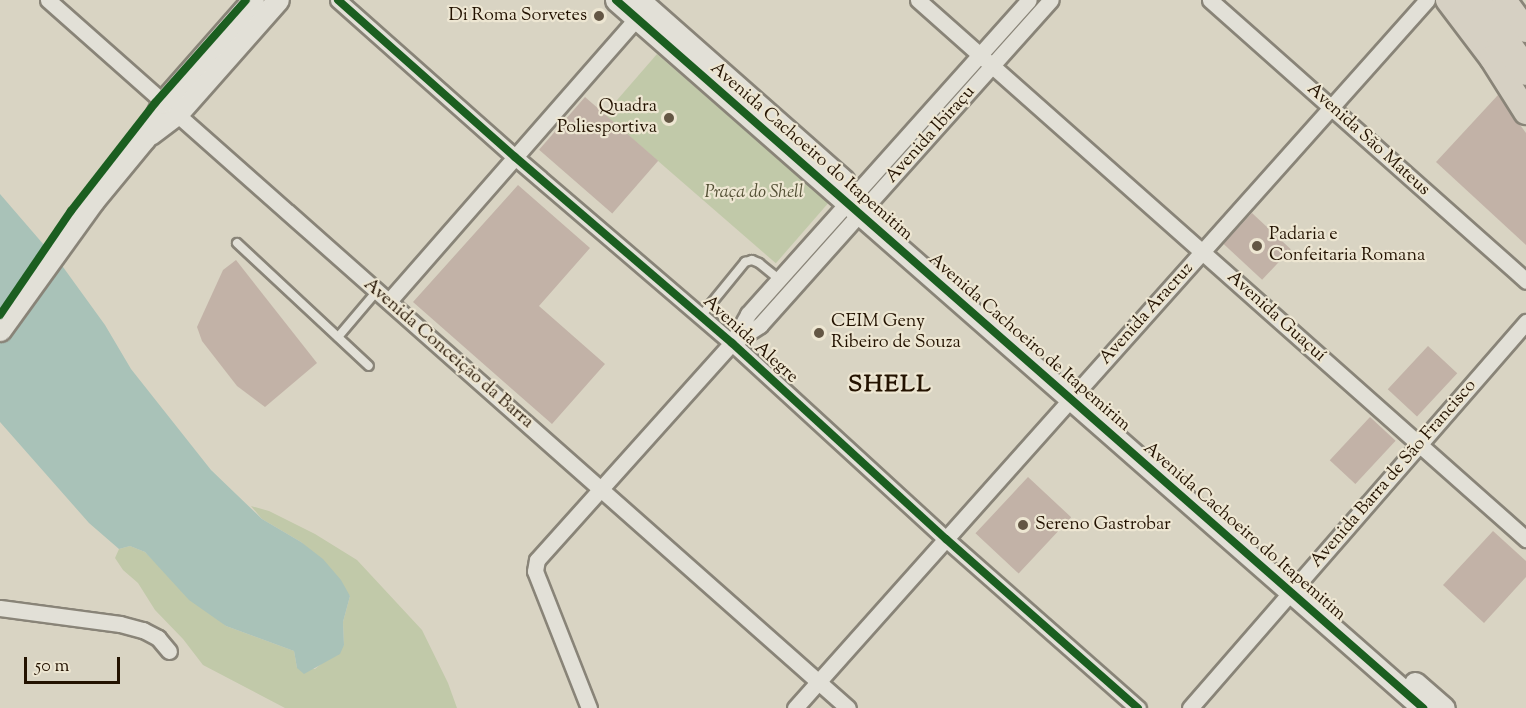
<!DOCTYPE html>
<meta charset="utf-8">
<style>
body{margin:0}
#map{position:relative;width:1526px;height:708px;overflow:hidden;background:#d9d4c3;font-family:"Sorts Mill Goudy",serif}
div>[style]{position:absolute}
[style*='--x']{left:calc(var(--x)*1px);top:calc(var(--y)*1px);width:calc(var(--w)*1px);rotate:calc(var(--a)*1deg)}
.green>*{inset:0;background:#c1c9a9;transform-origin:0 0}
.water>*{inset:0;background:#a9c2b8}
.building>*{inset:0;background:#c2b2a7;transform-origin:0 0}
.roads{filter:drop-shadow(2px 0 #898478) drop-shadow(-2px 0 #898478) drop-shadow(0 2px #898478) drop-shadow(0 -2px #898478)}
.lane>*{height:8px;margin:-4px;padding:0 4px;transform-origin:4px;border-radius:4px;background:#e2e0d7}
.street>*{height:15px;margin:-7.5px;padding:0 7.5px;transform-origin:7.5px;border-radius:7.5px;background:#e2e0d7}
.secondary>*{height:21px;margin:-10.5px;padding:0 10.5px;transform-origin:10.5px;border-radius:10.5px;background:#e2e0d7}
.primary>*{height:24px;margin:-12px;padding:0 12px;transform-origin:12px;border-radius:12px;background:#d6d0c3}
.highway>*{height:28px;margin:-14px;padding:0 14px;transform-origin:14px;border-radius:14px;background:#d6d0c3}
.cycleway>*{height:8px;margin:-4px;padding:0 4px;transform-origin:4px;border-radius:4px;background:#1b5e20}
.dots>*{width:16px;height:16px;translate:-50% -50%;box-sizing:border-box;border:3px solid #ede6d2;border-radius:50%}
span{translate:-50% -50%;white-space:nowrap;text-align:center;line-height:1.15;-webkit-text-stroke:4.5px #ede6d2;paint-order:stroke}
.poi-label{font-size:18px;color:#231200}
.right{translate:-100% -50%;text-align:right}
.left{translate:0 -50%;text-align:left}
.street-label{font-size:18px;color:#231200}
.park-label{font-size:18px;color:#534f34;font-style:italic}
.district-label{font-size:24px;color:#231200;font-weight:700;letter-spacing:1.5px}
.scale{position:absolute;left:24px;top:657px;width:96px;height:27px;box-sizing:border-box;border:3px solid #231200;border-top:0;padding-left:8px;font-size:18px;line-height:21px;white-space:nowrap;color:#231200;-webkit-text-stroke:4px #ede6d2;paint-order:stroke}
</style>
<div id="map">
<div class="green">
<i style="left:657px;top:54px;width:227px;height:80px;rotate:41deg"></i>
<i style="clip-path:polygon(251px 506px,269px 511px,315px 534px,357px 560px,422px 630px,448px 683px,457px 708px,285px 708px,203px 665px,183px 639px,155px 610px,138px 583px,123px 570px,115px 558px,119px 549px,130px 546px,145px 552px,175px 582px,226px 626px,294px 651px,297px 668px,315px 669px,344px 645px,343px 622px,350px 596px,301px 542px,262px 519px)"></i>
</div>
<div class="water">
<i style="clip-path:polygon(0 194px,63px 267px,105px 325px,131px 369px,211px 470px,262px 519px,301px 542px,323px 559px,341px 580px,350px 596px,343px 622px,344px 645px,340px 654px,304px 674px,297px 668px,294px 651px,226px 626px,189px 600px,145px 552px,130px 546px,119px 549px,89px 523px,0 422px)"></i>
</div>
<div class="building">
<i style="clip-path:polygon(1498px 95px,1526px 133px,1526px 245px,1436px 162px)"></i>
<i style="left:585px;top:97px;width:97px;height:70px;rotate:41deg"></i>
<i style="clip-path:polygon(518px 185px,590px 248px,539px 306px,605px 364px,552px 424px,413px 302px)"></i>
<i style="left:1252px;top:213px;width:53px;height:42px;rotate:43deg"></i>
<i style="clip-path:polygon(236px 260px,317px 363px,265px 407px,237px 386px,202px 341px,197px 327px,223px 270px)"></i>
<i style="left:1428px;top:346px;width:40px;height:59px;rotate:43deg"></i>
<i style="left:1370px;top:417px;width:35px;height:59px;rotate:43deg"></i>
<i style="left:1028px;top:477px;width:59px;height:77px;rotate:43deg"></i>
<i style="clip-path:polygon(1493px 531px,1526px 561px,1526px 577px,1484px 623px,1443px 585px)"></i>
</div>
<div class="roads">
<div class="lane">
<i style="--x:237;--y:243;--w:180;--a:43"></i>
<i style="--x:701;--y:316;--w:70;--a:-50.8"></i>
<i style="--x:745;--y:262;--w:7;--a:-16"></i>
<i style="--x:752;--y:260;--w:8;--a:23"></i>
<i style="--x:759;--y:263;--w:26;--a:39"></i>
<i style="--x:338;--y:337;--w:60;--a:-49.7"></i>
</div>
<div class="street">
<i style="--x:48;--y:0;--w:1068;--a:41.51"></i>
<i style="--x:338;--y:0;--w:237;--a:41.6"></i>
<i style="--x:515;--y:157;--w:286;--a:40.6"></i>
<i style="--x:732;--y:343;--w:290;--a:42.5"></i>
<i style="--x:946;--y:539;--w:256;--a:41.4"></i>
<i style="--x:918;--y:0;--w:813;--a:41.56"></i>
<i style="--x:1210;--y:0;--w:423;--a:41.6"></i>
<i style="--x:389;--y:301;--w:386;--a:-48.8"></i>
<i style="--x:734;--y:342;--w:31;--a:-33"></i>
<i style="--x:760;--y:325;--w:436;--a:-48.2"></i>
<i style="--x:0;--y:608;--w:121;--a:7.6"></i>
<i style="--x:120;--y:624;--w:24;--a:15"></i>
<i style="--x:143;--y:630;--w:17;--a:28"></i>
<i style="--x:158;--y:638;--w:17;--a:50"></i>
<i style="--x:589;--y:708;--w:147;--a:-111.5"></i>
<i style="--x:535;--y:571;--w:11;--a:-80"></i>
<i style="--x:537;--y:560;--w:292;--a:-48.1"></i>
<i style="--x:732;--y:343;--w:33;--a:-61"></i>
<i style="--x:748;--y:314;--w:421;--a:-48.2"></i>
<i style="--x:795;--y:708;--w:949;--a:-48.25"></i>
<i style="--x:1190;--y:708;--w:512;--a:-48.96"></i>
</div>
<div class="secondary">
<i style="--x:616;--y:0;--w:1074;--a:41.26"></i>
<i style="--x:639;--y:0;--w:273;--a:41.4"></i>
<i style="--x:150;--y:134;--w:34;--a:-37"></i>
<i style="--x:177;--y:114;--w:152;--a:-48.5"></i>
<i style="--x:0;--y:330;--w:159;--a:-54.2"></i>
<i style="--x:93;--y:201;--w:82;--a:-50.5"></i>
<i style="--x:145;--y:138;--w:40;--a:-63.4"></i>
<i style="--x:163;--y:102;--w:136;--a:-48.6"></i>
<i style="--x:1415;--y:683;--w:38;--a:41"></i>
</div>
<div class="primary">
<i style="--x:1448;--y:0;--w:73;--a:52.8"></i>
<i style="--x:1492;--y:58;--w:64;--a:57.8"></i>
<i style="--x:1504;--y:0;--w:37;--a:54"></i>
</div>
<div class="highway">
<i style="--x:1475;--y:0;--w:87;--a:54.3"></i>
</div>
</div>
<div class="cycleway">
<i style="--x:338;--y:0;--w:237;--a:41.6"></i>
<i style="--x:515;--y:157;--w:286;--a:40.6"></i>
<i style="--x:732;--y:343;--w:290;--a:42.5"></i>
<i style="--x:946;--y:539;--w:256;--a:41.4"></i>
<i style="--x:616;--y:0;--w:1074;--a:41.26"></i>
<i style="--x:0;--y:315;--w:126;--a:-55.7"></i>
<i style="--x:71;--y:211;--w:137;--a:-52.1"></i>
<i style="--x:155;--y:103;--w:137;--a:-48.5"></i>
</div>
<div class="dots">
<i style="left:599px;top:16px;background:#635644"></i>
<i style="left:669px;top:118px;background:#635644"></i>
<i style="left:1257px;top:246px;background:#635644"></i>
<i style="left:819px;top:333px;background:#635644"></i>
<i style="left:1023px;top:525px;background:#635644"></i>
</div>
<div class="poi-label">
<span class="right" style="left:587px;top:16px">Di Roma Sorvetes</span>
<span class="right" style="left:657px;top:118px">Quadra<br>Poliesportiva</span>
<span class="left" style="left:1269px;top:246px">Padaria e<br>Confeitaria Romana</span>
<span class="left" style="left:831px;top:333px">CEIM Geny<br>Ribeiro de Souza</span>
<span class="left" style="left:1035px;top:525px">Sereno Gastrobar</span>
</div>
<div class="street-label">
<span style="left:931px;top:135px;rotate:-48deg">Avenida Ibiraçu</span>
<span style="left:1368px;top:140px;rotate:42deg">Avenida São Mateus</span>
<span style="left:811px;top:152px;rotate:41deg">Avenida Cachoeiro do Itapemitim</span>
<span style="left:1147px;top:314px;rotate:-48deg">Avenida Aracruz</span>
<span style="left:1276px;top:317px;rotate:42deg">Avenida Guaçuí</span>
<span style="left:750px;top:340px;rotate:42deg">Avenida Alegre</span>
<span style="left:1029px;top:343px;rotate:41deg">Avenida Cachoeiro de Itapemirim</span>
<span style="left:448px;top:354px;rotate:41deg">Avenida Conceição da Barra</span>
<span style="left:1394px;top:474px;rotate:-49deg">Avenida Barra de São Francisco</span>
<span style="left:1244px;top:532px;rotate:41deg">Avenida Cachoeiro do Itapemitim</span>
</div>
<div class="park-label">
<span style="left:754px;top:193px">Praça do Shell</span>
</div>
<div class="district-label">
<span style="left:890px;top:386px">SHELL</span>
</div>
<div class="scale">50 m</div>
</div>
